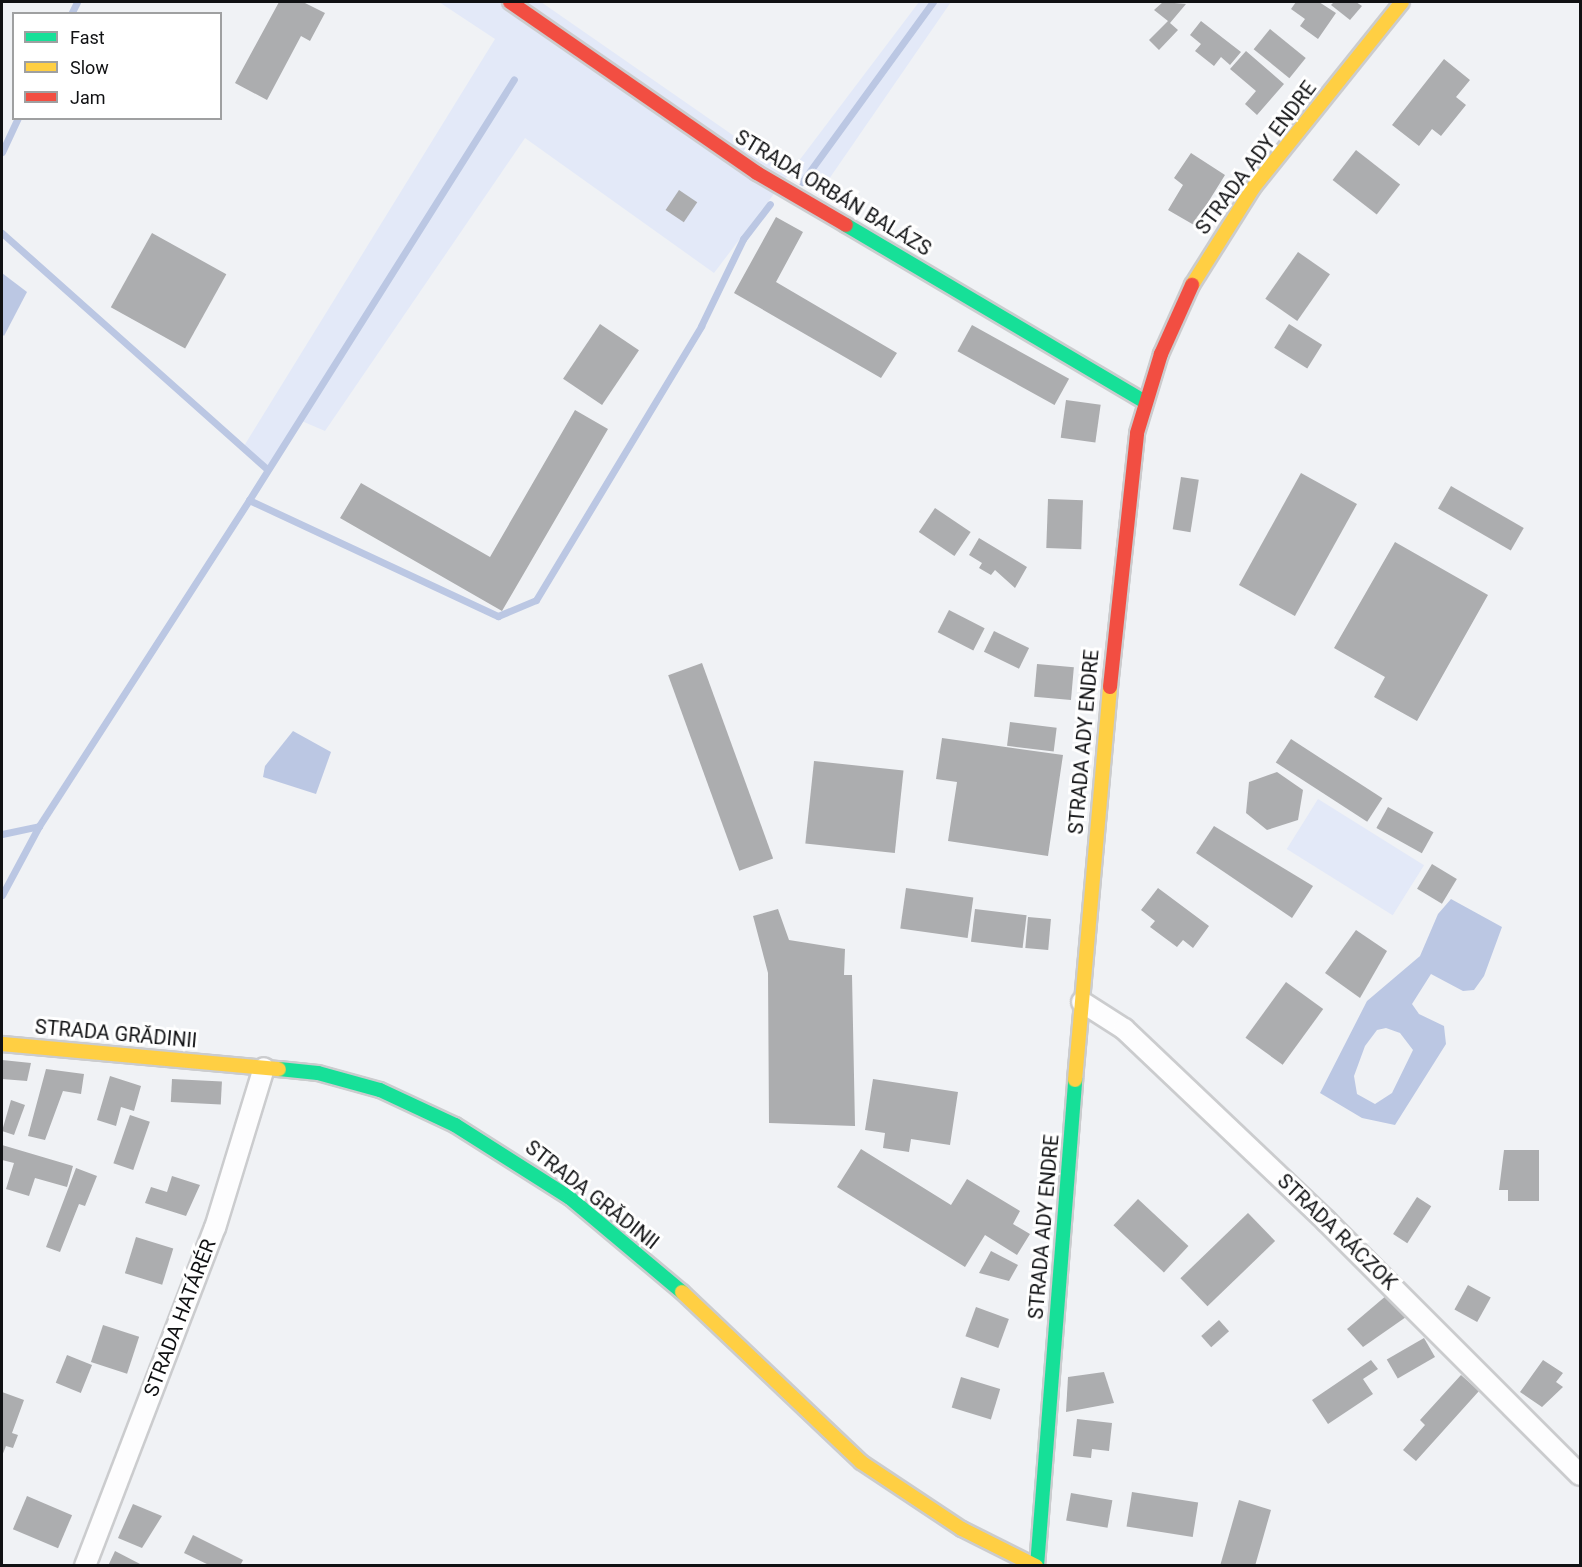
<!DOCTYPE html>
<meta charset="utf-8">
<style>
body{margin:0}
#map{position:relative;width:1582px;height:1567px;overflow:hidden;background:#f0f2f5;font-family:Roboto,sans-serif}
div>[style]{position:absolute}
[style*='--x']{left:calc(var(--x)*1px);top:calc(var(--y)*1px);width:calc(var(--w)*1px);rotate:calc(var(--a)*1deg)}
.green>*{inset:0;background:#e3e9f8;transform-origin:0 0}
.water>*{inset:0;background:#bbc7e3}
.stream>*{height:7px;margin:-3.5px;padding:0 3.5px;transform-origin:3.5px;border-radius:3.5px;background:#bbc7e3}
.building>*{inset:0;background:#acadaf;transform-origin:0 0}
.roads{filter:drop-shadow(2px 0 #cbccce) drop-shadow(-2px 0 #cbccce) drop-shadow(0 2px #cbccce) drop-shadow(0 -2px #cbccce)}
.street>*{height:20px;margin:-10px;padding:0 10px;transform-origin:10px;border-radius:10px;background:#fdfdfe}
.fast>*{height:14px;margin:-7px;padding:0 7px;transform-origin:7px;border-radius:7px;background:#16e098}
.slow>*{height:14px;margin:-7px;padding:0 7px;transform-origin:7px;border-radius:7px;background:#ffcf43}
.jam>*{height:14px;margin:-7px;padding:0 7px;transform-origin:7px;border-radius:7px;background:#f24e42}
span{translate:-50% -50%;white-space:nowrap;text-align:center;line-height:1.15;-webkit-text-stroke:6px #fff;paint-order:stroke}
.street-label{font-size:20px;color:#101113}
.frame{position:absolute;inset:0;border:3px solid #101113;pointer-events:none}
.legend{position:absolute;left:12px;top:12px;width:210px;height:108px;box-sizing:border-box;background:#fff;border:2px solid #9fa0a1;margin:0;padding:8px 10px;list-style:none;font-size:18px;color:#101113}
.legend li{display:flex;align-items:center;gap:12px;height:30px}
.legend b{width:30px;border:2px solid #9fa0a1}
</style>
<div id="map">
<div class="green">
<i style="clip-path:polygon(439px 2px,541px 2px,789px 174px,919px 2px,951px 2px,818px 195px,789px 174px,714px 273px,525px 138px,325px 431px,297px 419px,270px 468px,244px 446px,495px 39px)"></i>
<i style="left:1318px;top:799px;width:125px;height:59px;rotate:32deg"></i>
</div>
<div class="water">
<i style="clip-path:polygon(2px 273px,27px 292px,4px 336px,2px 334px)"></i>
<i style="clip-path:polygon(293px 731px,331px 752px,316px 794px,263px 777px,265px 766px)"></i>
<i style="clip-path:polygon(evenodd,1451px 899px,1502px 927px,1484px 976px,1474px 990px,1463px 991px,1431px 974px,1412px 1004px,1419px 1014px,1444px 1026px,1446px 1044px,1395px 1125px,1362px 1118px,1320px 1093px,1367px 1001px,1420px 956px,1438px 914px,1451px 899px,1386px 1028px,1400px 1033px,1413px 1050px,1392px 1093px,1375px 1104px,1357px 1094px,1354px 1076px,1365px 1046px,1377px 1030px,1386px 1028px)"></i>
</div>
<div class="stream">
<i style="--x:71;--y:14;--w:13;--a:-63"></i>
<i style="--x:2;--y:152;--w:38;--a:-65"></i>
<i style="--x:802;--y:182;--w:223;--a:-54"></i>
<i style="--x:2;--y:233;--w:355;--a:41.7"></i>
<i style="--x:249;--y:500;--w:497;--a:-57.8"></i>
<i style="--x:2;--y:834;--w:38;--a:-12"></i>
<i style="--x:2;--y:895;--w:78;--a:-61.8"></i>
<i style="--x:39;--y:826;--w:388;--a:-57.2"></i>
<i style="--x:249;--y:500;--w:275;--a:25"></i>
<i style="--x:498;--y:616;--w:41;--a:-22.8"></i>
<i style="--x:536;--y:600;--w:320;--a:-58.9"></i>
<i style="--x:701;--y:326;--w:97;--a:-64.2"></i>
<i style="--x:743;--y:239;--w:44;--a:-52.4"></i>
</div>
<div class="building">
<i style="clip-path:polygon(279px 2px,303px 2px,325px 13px,310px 41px,301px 36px,267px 100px,235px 83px)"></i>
<i style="clip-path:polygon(1163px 2px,1186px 4px,1170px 23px,1178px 30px,1159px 50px,1149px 40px,1168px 21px,1154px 10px)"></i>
<i style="clip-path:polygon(1296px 2px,1319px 2px,1336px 13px,1318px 39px,1300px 26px,1305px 19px,1291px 9px)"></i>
<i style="clip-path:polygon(1334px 2px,1356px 2px,1362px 6px,1350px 20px,1331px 5px)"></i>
<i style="clip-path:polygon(1201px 21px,1241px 52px,1230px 65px,1221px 57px,1214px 66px,1195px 51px,1201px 44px,1190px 35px)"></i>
<i style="left:1270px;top:29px;width:46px;height:26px;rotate:39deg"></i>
<i style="clip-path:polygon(1246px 51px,1284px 84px,1257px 115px,1245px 104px,1256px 91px,1230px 69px)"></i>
<i style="clip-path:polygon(1444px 59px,1470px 80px,1456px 97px,1466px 105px,1441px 136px,1432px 129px,1419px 146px,1392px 125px)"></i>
<i style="left:1356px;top:150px;width:56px;height:38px;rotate:38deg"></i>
<i style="clip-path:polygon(1191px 153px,1225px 175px,1194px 225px,1168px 210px,1183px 185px,1174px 178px)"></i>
<i style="left:679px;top:190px;width:22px;height:24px;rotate:34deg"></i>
<i style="clip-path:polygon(776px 217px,803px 232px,776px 282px,897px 353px,881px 378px,734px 293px)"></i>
<i style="left:152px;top:233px;width:85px;height:85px;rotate:29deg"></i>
<i style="left:1298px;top:252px;width:39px;height:57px;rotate:35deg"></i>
<i style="left:600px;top:324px;width:47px;height:66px;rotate:34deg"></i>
<i style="left:1289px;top:324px;width:39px;height:28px;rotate:32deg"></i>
<i style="left:972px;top:325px;width:111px;height:30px;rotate:29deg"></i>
<i style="left:1066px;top:400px;width:35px;height:38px;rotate:8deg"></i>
<i style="clip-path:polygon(575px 410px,608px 429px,502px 611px,340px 518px,361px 483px,490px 557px)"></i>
<i style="left:1301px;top:473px;width:64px;height:128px;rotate:29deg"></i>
<i style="left:1181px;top:477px;width:18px;height:53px;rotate:9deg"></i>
<i style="left:1451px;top:486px;width:84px;height:26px;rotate:30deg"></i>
<i style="left:1048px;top:499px;width:35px;height:49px;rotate:2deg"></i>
<i style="left:935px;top:508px;width:43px;height:29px;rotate:34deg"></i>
<i style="clip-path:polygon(979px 538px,1027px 567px,1015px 588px,995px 570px,991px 575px,979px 568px,982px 563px,969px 555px)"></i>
<i style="clip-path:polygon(1395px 542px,1488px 595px,1417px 721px,1374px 697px,1385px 677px,1334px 648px)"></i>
<i style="left:949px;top:610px;width:40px;height:25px;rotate:27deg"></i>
<i style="left:994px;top:631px;width:39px;height:23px;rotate:26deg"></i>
<i style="left:702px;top:663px;width:208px;height:36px;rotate:70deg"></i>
<i style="left:1037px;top:664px;width:37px;height:33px;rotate:5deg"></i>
<i style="left:1010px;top:722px;width:47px;height:24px;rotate:7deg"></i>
<i style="clip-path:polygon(942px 738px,1063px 755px,1048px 856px,948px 841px,957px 782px,936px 779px)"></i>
<i style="left:1291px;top:739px;width:109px;height:28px;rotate:33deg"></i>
<i style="left:814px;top:761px;width:90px;height:83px;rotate:6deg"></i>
<i style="clip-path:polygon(1277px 772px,1303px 790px,1298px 820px,1267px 830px,1246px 813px,1249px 782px)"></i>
<i style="left:1388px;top:807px;width:52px;height:24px;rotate:29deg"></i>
<i style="clip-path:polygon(1214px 826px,1313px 886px,1292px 918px,1196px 853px)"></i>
<i style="left:1432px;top:864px;width:29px;height:29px;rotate:31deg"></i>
<i style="left:906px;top:888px;width:68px;height:41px;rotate:8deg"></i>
<i style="clip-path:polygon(1158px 888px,1209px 926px,1193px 948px,1183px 940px,1177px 947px,1150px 927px,1155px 921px,1141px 910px)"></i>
<i style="clip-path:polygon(778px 909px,789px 940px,845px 949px,844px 975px,852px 975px,855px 1126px,769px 1123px,768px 973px,753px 916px)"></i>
<i style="left:975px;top:909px;width:52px;height:33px;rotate:7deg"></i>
<i style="left:1028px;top:917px;width:23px;height:31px;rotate:5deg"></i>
<i style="clip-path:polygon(1356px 930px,1387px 951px,1360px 998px,1325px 973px)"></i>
<i style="left:1286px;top:982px;width:46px;height:69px;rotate:36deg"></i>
<i style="clip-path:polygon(2px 1060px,31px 1063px,27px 1081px,2px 1079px)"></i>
<i style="clip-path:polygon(46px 1069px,84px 1074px,81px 1094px,63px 1091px,45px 1140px,28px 1136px)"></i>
<i style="clip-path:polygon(110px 1076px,141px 1086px,134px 1111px,121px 1107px,116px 1126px,97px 1120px)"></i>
<i style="left:172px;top:1079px;width:50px;height:23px;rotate:3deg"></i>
<i style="clip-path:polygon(873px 1079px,958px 1092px,950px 1145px,911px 1139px,909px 1152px,883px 1148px,885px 1133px,865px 1130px)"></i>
<i style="clip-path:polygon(11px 1100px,25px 1105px,14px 1135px,2px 1131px)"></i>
<i style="left:130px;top:1115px;width:21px;height:51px;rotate:19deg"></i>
<i style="clip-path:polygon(2px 1145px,73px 1166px,67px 1187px,35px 1178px,29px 1196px,6px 1189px,14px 1163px,2px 1160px)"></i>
<i style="clip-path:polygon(861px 1149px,951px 1205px,967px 1179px,1020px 1211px,1013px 1224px,1030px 1234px,1017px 1255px,985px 1235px,965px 1267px,837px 1187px)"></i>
<i style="clip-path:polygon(1504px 1150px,1539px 1150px,1539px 1201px,1508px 1201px,1508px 1190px,1499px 1190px)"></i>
<i style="clip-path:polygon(76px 1168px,97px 1176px,85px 1206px,79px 1204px,60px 1252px,46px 1247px)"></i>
<i style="clip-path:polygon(172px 1176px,200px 1185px,186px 1216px,145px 1203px,151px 1187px,167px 1192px)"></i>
<i style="left:1417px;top:1197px;width:17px;height:44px;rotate:33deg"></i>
<i style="left:1138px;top:1199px;width:69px;height:36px;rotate:43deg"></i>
<i style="left:1248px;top:1213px;width:39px;height:94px;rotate:46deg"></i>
<i style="left:136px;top:1237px;width:39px;height:38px;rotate:17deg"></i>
<i style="clip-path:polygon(991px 1251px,1018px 1265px,1009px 1281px,979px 1273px)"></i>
<i style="left:1468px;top:1285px;width:26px;height:28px;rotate:29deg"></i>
<i style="clip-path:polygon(1387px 1295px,1406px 1317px,1363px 1347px,1347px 1329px)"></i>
<i style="left:976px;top:1307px;width:35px;height:31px;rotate:20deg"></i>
<i style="left:1219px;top:1320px;width:15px;height:24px;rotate:48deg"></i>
<i style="left:103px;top:1325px;width:38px;height:39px;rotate:18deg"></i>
<i style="left:1424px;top:1338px;width:22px;height:43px;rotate:60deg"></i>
<i style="left:67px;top:1355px;width:27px;height:30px;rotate:22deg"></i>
<i style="clip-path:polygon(1371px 1360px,1378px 1369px,1363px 1379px,1373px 1394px,1328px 1424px,1312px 1400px)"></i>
<i style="clip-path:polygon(1543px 1360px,1563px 1373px,1556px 1382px,1563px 1387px,1542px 1407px,1520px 1392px)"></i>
<i style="clip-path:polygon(1104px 1372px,1114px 1403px,1066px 1412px,1068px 1377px)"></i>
<i style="clip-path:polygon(1461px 1375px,1479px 1391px,1416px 1461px,1403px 1450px,1425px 1425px,1420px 1420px)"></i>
<i style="left:961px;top:1377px;width:41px;height:32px;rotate:17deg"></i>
<i style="clip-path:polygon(2px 1392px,24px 1400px,12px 1433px,18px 1435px,13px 1448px,6px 1446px,2px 1456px)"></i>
<i style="clip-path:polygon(1077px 1419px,1112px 1423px,1109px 1451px,1092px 1449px,1091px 1458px,1073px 1456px)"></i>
<i style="left:1132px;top:1492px;width:67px;height:35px;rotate:9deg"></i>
<i style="left:1071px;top:1493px;width:42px;height:28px;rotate:10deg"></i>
<i style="left:27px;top:1496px;width:49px;height:36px;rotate:23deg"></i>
<i style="clip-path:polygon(1239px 1500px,1271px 1510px,1255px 1566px,1220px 1566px)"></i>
<i style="clip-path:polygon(133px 1504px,162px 1516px,142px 1548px,118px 1538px)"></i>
<i style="clip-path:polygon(193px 1535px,243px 1560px,240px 1566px,211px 1566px,184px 1553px)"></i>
<i style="clip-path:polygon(115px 1551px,144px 1566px,108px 1566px)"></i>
</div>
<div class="roads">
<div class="street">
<i style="--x:1082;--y:1002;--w:50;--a:32.7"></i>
<i style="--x:1124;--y:1029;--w:279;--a:43.5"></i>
<i style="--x:1326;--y:1221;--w:359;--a:45"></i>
<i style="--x:85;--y:1566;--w:362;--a:-69"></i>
<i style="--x:215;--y:1228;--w:167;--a:-73"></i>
</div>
<div class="fast">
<i style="--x:846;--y:225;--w:347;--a:30.6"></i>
<i style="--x:279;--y:1069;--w:39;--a:6"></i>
<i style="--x:318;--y:1073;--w:64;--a:15.3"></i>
<i style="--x:380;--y:1090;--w:83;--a:25"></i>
<i style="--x:455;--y:1125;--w:136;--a:32.4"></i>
<i style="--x:570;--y:1198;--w:146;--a:40"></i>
<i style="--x:1037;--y:1566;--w:487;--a:-85.5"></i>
</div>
<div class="slow">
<i style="--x:1192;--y:285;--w:115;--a:-57.8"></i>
<i style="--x:1253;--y:188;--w:238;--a:-51.3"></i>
<i style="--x:2;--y:1044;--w:278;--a:5.2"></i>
<i style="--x:1075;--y:1080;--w:395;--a:-84.9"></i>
<i style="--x:682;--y:1292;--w:247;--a:43.5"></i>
<i style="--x:861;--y:1462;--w:121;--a:33.6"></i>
<i style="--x:962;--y:1529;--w:83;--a:26.6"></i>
</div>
<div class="jam">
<i style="--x:510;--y:2;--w:300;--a:34.7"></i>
<i style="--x:757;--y:173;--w:103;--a:30.3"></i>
<i style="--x:1110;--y:687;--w:255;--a:-83.9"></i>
<i style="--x:1137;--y:433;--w:83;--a:-73.1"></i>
<i style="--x:1161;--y:354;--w:76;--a:-65.8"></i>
</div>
</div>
<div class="street-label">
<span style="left:1256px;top:158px;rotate:-53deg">STRADA ADY ENDRE</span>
<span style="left:833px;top:193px;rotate:31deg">STRADA ORBÁN BALÁZS</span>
<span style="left:1084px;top:742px;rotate:-85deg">STRADA ADY ENDRE</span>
<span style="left:116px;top:1034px;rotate:5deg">STRADA GRĂDINII</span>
<span style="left:592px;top:1195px;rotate:38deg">STRADA GRĂDINII</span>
<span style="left:1044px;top:1227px;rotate:-85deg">STRADA ADY ENDRE</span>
<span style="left:1337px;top:1232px;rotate:44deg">STRADA RÁCZOK</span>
<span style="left:180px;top:1318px;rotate:-69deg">STRADA HATÁRÉR</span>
</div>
<div class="frame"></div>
<ul class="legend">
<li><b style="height:8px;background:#16e098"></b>Fast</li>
<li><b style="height:8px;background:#ffcf43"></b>Slow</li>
<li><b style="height:8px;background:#f24e42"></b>Jam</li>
</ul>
</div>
